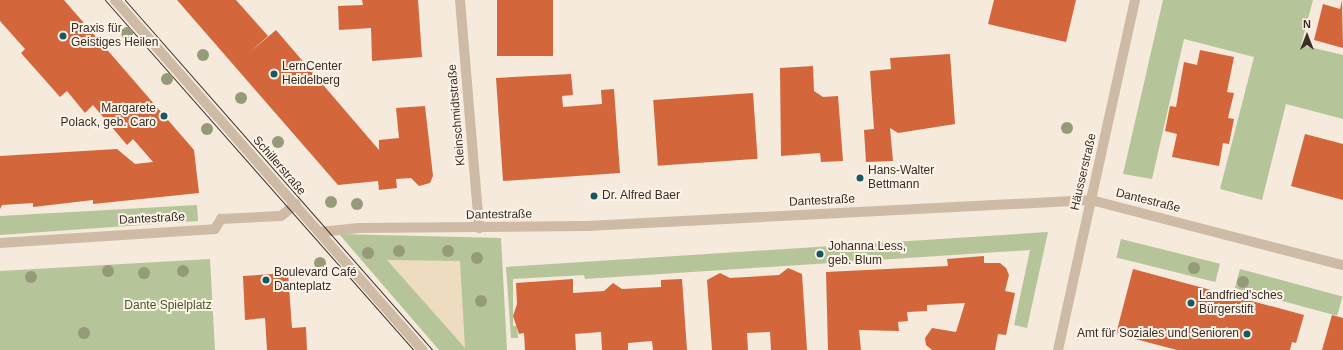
<!DOCTYPE html>
<meta charset="utf-8">
<style>
body{margin:0}
#map{position:relative;width:1343px;height:350px;overflow:hidden;background:#f5eadb;font-family:Helvetica,sans-serif}
div>[style]{position:absolute}
[style*='--x']{left:calc(var(--x)*1px);top:calc(var(--y)*1px);width:calc(var(--w)*1px);rotate:calc(var(--a)*1deg)}
.green>*{inset:0;background:#b5c599;transform-origin:0 0}
.plaza>*{inset:0;background:#eedcc0}
.building>*{inset:0;background:#d3663b;transform-origin:0 0}
.street>*{height:10px;margin:-5px;padding:0 5px;transform-origin:5px;border-radius:5px;background:#cebaa5}
.tram>*{height:1px;margin:-0.5px;padding:0 0.5px;transform-origin:0.5px;border-radius:0.5px;background:#392e27}
.trees>*{width:12px;height:12px;margin:-6px;border-radius:50%;background:#959b79}
.dots>*{width:11px;height:11px;translate:-50% -50%;box-sizing:border-box;border:2px solid #fcf3e8;border-radius:50%}
span{translate:-50% -50%;white-space:nowrap;text-align:center;line-height:1.15;-webkit-text-stroke:4px #fcf3e8;paint-order:stroke}
.poi-label{font-size:12px;color:#392e27}
.left{translate:0 -50%;text-align:left}
.right{translate:-100% -50%;text-align:right}
.street-label{font-size:12px;color:#392e27}
.park-label{font-size:12px;color:#465a28}
.north{position:absolute;left:1287px;top:16px;width:40px;height:40px;-webkit-text-stroke:3px #fcf3e8;paint-order:stroke;rotate:0deg;font-size:11px;font-weight:700;line-height:16px;text-align:center;color:#392e27}
.north::after{content:'';display:block;margin:auto;width:14px;height:18px;background:#392e27;clip-path:polygon(50% 0,100% 100%,50% 72%,0 100%)}
</style>
<div id="map">
<div class="green">
<i style="clip-path:polygon(1163px 0,1313px 0,1301px 45px,1343px 55px,1343px 119px,1286px 104px,1262px 200px,1220px 189px,1254px 57px,1184px 39px,1152px 179px,1123px 174px)"></i>
<i style="clip-path:polygon(197px 205px,198px 221px,0 235px,0 216px)"></i>
<i style="clip-path:polygon(1048px 232px,1027px 328px,1014px 325px,1030px 250px,585px 279px,584px 275px,513px 279px,513px 326px,517px 326px,518px 338px,511px 338px,506px 267px)"></i>
<i style="clip-path:polygon(339px 234px,501px 238px,507px 350px,439px 350px)"></i>
<i style="left:1121px;top:239px;width:102px;height:19px;rotate:14deg"></i>
<i style="clip-path:polygon(210px 259px,215px 350px,0 350px,0 271px)"></i>
<i style="left:1240px;top:269px;width:106px;height:20px;rotate:15deg"></i>
</div>
<div class="plaza">
<i style="clip-path:polygon(387px 260px,460px 261px,465px 348px)"></i>
</div>
<div class="building">
<i style="clip-path:polygon(0 0,64px 0,194px 150px,199px 193px,93px 204px,93px 200px,33px 207px,33px 203px,2px 205px,0 209px,0 156px,117px 149px,135px 164px,153px 162px,133px 139px,127px 145px,93px 105px,85px 113px,67px 91px,60px 97px,21px 53px,25px 49px,0 21px)"></i>
<i style="clip-path:polygon(177px 0,236px 0,268px 36px,249px 53px,276px 30px,379px 150px,379px 140px,399px 138px,396px 108px,425px 106px,433px 176px,430px 183px,419px 186px,411px 178px,396px 179px,397px 188px,379px 190px,378px 181px,338px 185px)"></i>
<i style="clip-path:polygon(362px 0,418px 0,422px 57px,372px 61px,371px 28px,339px 30px,338px 6px,363px 5px)"></i>
<i style="left:497px;top:0;width:56px;height:56px"></i>
<i style="clip-path:polygon(994px 0,1076px 0,1066px 42px,988px 24px)"></i>
<i style="clip-path:polygon(1342px 0,1343px 48px,1314px 40px,1323px 4px,1340px 9px)"></i>
<i style="clip-path:polygon(1200px 50px,1234px 57px,1227px 92px,1234px 93px,1228px 118px,1234px 119px,1229px 144px,1223px 143px,1219px 166px,1172px 157px,1177px 134px,1165px 131px,1170px 106px,1176px 107px,1184px 62px,1197px 65px)"></i>
<i style="clip-path:polygon(950px 54px,955px 124px,898px 133px,890px 128px,893px 161px,866px 162px,864px 130px,874px 129px,870px 71px,891px 69px,890px 58px)"></i>
<i style="clip-path:polygon(813px 66px,814px 91px,823px 97px,838px 96px,843px 161px,821px 162px,820px 153px,781px 156px,780px 68px)"></i>
<i style="clip-path:polygon(571px 74px,573px 95px,562px 96px,563px 107px,602px 104px,601px 90px,614px 89px,620px 173px,503px 181px,496px 78px)"></i>
<i style="left:753px;top:93px;width:66px;height:100px;rotate:86deg"></i>
<i style="clip-path:polygon(1305px 134px,1343px 144px,1343px 200px,1291px 186px)"></i>
<i style="clip-path:polygon(984px 256px,984px 263px,1000px 263px,1006px 268px,1009px 275px,1005px 291px,1015px 293px,1006px 335px,998px 334px,995px 350px,932px 350px,926px 345px,925px 338px,932px 328px,956px 332px,965px 303px,927px 305px,927px 311px,907px 312px,908px 321px,898px 322px,899px 331px,859px 330px,861px 350px,828px 350px,826px 272px,948px 266px,947px 259px)"></i>
<i style="clip-path:polygon(788px 268px,802px 274px,807px 350px,771px 350px,770px 332px,747px 333px,748px 350px,712px 350px,707px 280px,720px 273px,730px 278px,779px 275px)"></i>
<i style="clip-path:polygon(1133px 269px,1304px 315px,1296px 343px,1292px 342px,1290px 350px,1177px 350px,1116px 334px)"></i>
<i style="clip-path:polygon(288px 273px,292px 328px,306px 327px,307px 350px,267px 350px,265px 318px,245px 320px,243px 276px)"></i>
<i style="clip-path:polygon(573px 279px,573px 293px,604px 291px,613px 283px,622px 289px,661px 287px,661px 280px,682px 279px,687px 350px,653px 350px,652px 341px,628px 343px,628px 350px,602px 350px,601px 332px,575px 334px,576px 350px,525px 350px,524px 333px,519px 334px,513px 316px,517px 304px,516px 283px)"></i>
<i style="clip-path:polygon(1332px 315px,1343px 318px,1343px 350px,1322px 350px)"></i>
</div>
<div class="street">
<i style="--x:115;--y:0;--w:466;--a:48.7"></i>
<i style="--x:460;--y:0;--w:229;--a:85.2"></i>
<i style="--x:319;--y:232;--w:40;--a:-5.7"></i>
<i style="--x:359;--y:228;--w:228;--a:-0.5"></i>
<i style="--x:587;--y:226;--w:505;--a:-2.95"></i>
<i style="--x:1091;--y:200;--w:260;--a:14.5"></i>
<i style="--x:0;--y:243;--w:215;--a:-3.7"></i>
<i style="--x:215;--y:229;--w:12;--a:-59"></i>
<i style="--x:221;--y:219;--w:60;--a:-2.9"></i>
<i style="--x:281;--y:216;--w:19;--a:-39"></i>
<i style="--x:1058;--y:350;--w:358;--a:-77.6"></i>
</div>
<div class="tram">
<i style="--x:105;--y:0;--w:467;--a:48.6"></i>
<i style="--x:125;--y:0;--w:466;--a:48.7"></i>
</div>
<div class="trees">
<i style="left:127px;top:33px"></i>
<i style="left:203px;top:55px"></i>
<i style="left:167px;top:79px"></i>
<i style="left:241px;top:98px"></i>
<i style="left:1067px;top:128px"></i>
<i style="left:207px;top:129px"></i>
<i style="left:278px;top:142px"></i>
<i style="left:331px;top:202px"></i>
<i style="left:357px;top:204px"></i>
<i style="left:399px;top:251px"></i>
<i style="left:448px;top:251px"></i>
<i style="left:368px;top:253px"></i>
<i style="left:477px;top:258px"></i>
<i style="left:320px;top:263px"></i>
<i style="left:1194px;top:268px"></i>
<i style="left:108px;top:271px"></i>
<i style="left:183px;top:271px"></i>
<i style="left:144px;top:273px"></i>
<i style="left:31px;top:277px"></i>
<i style="left:1243px;top:282px"></i>
<i style="left:481px;top:301px"></i>
<i style="left:84px;top:333px"></i>
</div>
<div class="dots">
<i style="left:63px;top:36px;background:#185860"></i>
<i style="left:274px;top:74px;background:#185860"></i>
<i style="left:164px;top:116px;background:#185860"></i>
<i style="left:860px;top:178px;background:#185860"></i>
<i style="left:594px;top:196px;background:#185860"></i>
<i style="left:820px;top:254px;background:#185860"></i>
<i style="left:266px;top:280px;background:#185860"></i>
<i style="left:1191px;top:303px;background:#185860"></i>
<i style="left:1247px;top:334px;background:#185860"></i>
</div>
<div class="poi-label">
<span class="left" style="left:71px;top:36px">Praxis für<br>Geistiges Heilen</span>
<span class="left" style="left:282px;top:74px">LernCenter<br>Heidelberg</span>
<span class="right" style="left:156px;top:116px">Margarete<br>Polack, geb. Caro</span>
<span class="left" style="left:868px;top:178px">Hans-Walter<br>Bettmann</span>
<span class="left" style="left:602px;top:196px">Dr. Alfred Baer</span>
<span class="left" style="left:828px;top:254px">Johanna Less,<br>geb. Blum</span>
<span class="left" style="left:274px;top:280px">Boulevard Café<br>Danteplatz</span>
<span class="left" style="left:1199px;top:303px">Landfried'sches<br>Bürgerstift</span>
<span class="right" style="left:1239px;top:334px">Amt für Soziales und Senioren</span>
</div>
<div class="street-label">
<span style="left:457px;top:115px;rotate:-95deg">Kleinschmidtstraße</span>
<span style="left:279px;top:166px;rotate:49deg">Schillerstraße</span>
<span style="left:1084px;top:172px;rotate:-77deg">Häusserstraße</span>
<span style="left:822px;top:201px;rotate:-3deg">Dantestraße</span>
<span style="left:1148px;top:201px;rotate:14deg">Dantestraße</span>
<span style="left:499px;top:215px;rotate:-1deg">Dantestraße</span>
<span style="left:152px;top:219px;rotate:-3deg">Dantestraße</span>
</div>
<div class="park-label">
<span style="left:168px;top:306px">Dante Spielplatz</span>
</div>
<div class="north">N</div>
</div>
